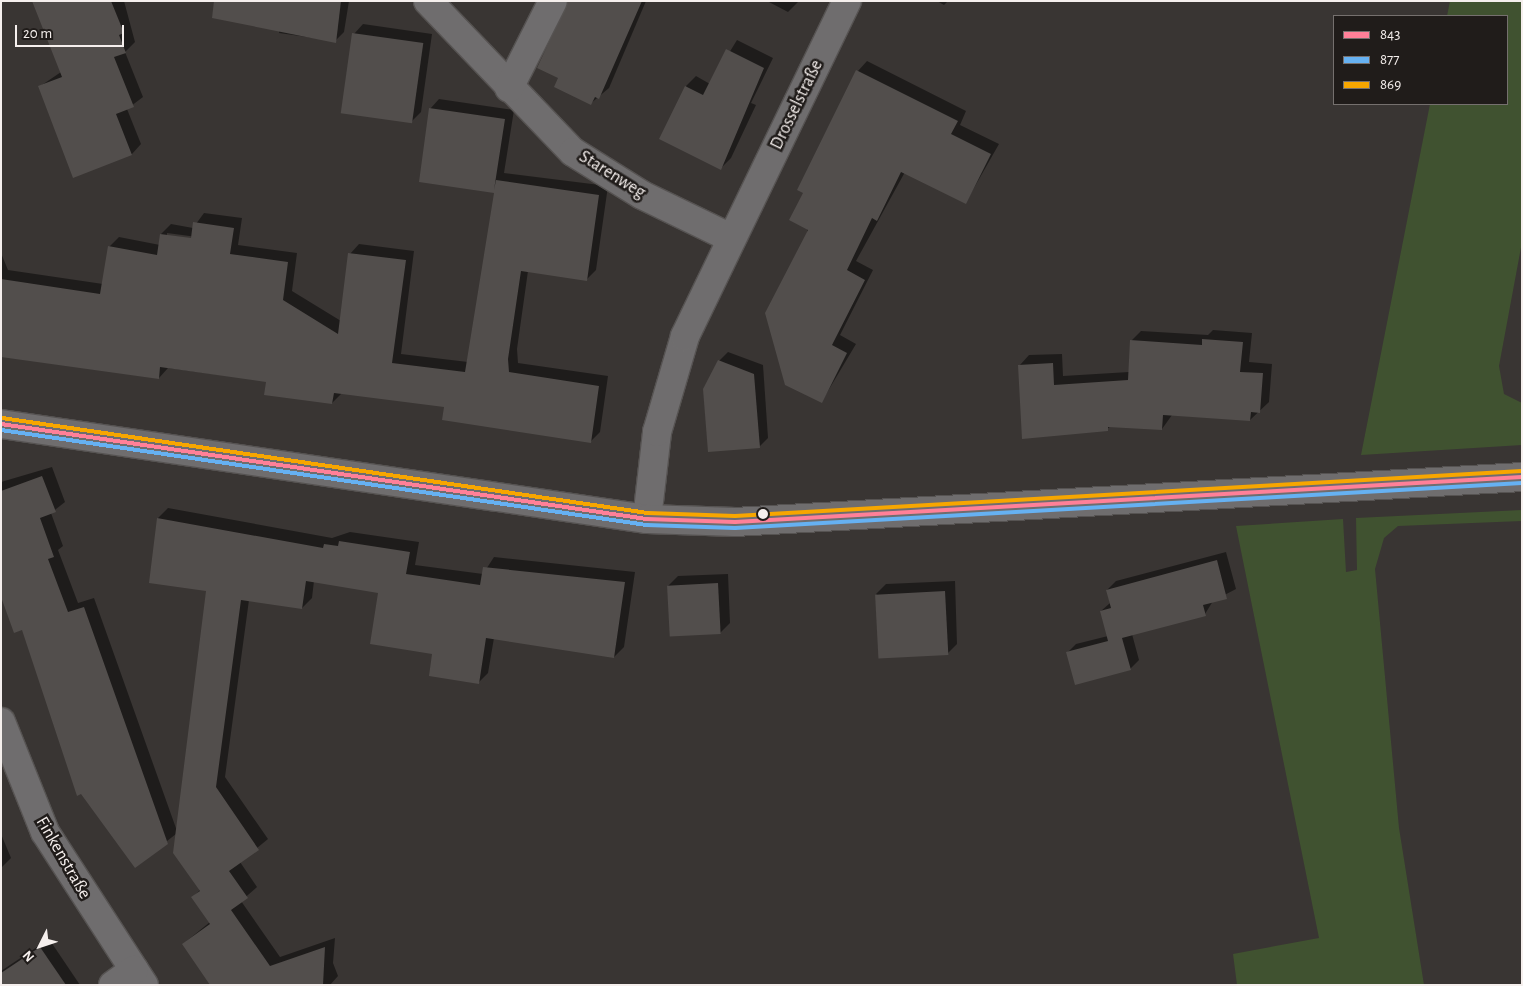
<!DOCTYPE html>
<meta charset="utf-8">
<style>
body{margin:0}
#map{position:relative;width:1523px;height:986px;overflow:hidden;background:#393533;font-family:"Alegreya Sans",sans-serif}
div>[style]{position:absolute}
[style*='--x']{left:calc(var(--x)*1px);top:calc(var(--y)*1px);width:calc(var(--w)*1px);rotate:calc(var(--a)*1deg)}
.green>*{inset:0;background:#405230}
.shadow>*{inset:0;background:#0007}
.building>*{inset:0;background:#524e4c;transform-origin:0 0}
.roads{filter:drop-shadow(1px 0 #565352) drop-shadow(-1px 0 #565352) drop-shadow(0 1px #565352) drop-shadow(0 -1px #565352)}
.minor>*{height:28px;margin:-14px;padding:0 14px;transform-origin:14px;border-radius:14px;background:#6f6d6e}
.major>*{height:28px;margin:-14px;padding:0 14px;transform-origin:14px;border-radius:14px;background:#6f6d6e}
.bus-1>*{height:4px;margin:-2px;padding:0 2px;transform-origin:2px;border-radius:2px;background:#ff8098}
.bus-2>*{height:4px;margin:-2px;padding:0 2px;transform-origin:2px;border-radius:2px;background:#66b1f2}
.bus-3>*{height:4px;margin:-2px;padding:0 2px;transform-origin:2px;border-radius:2px;background:#f7a600}
.dots>*{width:14px;height:14px;translate:-50% -50%;box-sizing:border-box;border:2px solid #201c1a;border-radius:50%}
span{translate:-50% -50%;white-space:nowrap;text-align:center;line-height:1.15;-webkit-text-stroke:5px #201c1a;paint-order:stroke}
.street-label{font-size:18px;color:#f5efed}
.frame{position:absolute;inset:0;border:2px solid #f5efed;pointer-events:none}
.legend{position:absolute;left:1333px;top:15px;width:175px;height:90px;box-sizing:border-box;background:#201c1a;border:1px solid #75706e;margin:0;padding:6px 9px;list-style:none;font-size:15px;color:#f5efed}
.legend li{display:flex;align-items:center;gap:10px;height:25px}
.legend b{width:25px;border:1px solid #75706e}
.north{position:absolute;left:15px;top:921px;width:50px;height:50px;-webkit-text-stroke:4px #201c1a;paint-order:stroke;rotate:229deg;font-size:14px;font-weight:700;line-height:20px;text-align:center;color:#f5efed}
.north::after{content:'';display:block;margin:auto;width:18px;height:22px;background:#f5efed;clip-path:polygon(50% 0,100% 100%,50% 72%,0 100%)}
.scale{position:absolute;left:15px;top:25px;width:109px;height:22px;box-sizing:border-box;border:2px solid #f5efed;border-top:0;padding-left:6px;font-size:15px;line-height:18px;white-space:nowrap;color:#f5efed;-webkit-text-stroke:4px #201c1a;paint-order:stroke}
</style>
<div id="map">
<div class="green">
<i style="clip-path:polygon(1450px 1px,1522px 1px,1522px 242px,1499px 366px,1504px 394px,1522px 403px,1522px 445px,1361px 455px,1430px 104px,1507px 104px,1507px 16px,1447px 16px)"></i>
<i style="clip-path:polygon(1522px 510px,1522px 521px,1398px 526px,1384px 538px,1375px 569px,1399px 828px,1424px 985px,1237px 985px,1233px 954px,1319px 938px,1236px 526px,1343px 519px,1346px 572px,1357px 570px,1356px 518px)"></i>
</div>
<div class="shadow">
<i style="clip-path:polygon(34px 1px,124px 1px,135px 42px,125px 52px,143px 97px,127px 109px,141px 144px,132px 154px,74px 176px,39px 87px,61px 72px)"></i>
<i style="clip-path:polygon(252px 1px,349px 1px,344px 32px,335px 41px,279px 33px,280px 27px)"></i>
<i style="clip-path:polygon(568px 1px,646px 1px,609px 88px,590px 104px,560px 78px)"></i>
<i style="clip-path:polygon(767px 1px,799px 1px,788px 12px)"></i>
<i style="clip-path:polygon(937px 1px,948px 1px,944px 5px)"></i>
<i style="clip-path:polygon(363px 24px,432px 34px,421px 112px,411px 122px,354px 34px)"></i>
<i style="clip-path:polygon(737px 40px,773px 58px,751px 103px,756px 105px,731px 158px,721px 168px,686px 86px,696px 76px,710px 84px)"></i>
<i style="clip-path:polygon(867px 61px,966px 111px,960px 125px,999px 144px,966px 202px,905px 172px,856px 261px,873px 270px,840px 335px,856px 344px,822px 401px,804px 192px,858px 71px)"></i>
<i style="clip-path:polygon(evenodd,439px 99px,514px 110px,504px 173px,608px 186px,596px 270px,587px 279px,528px 271px,517px 349px,518px 363px,608px 376px,600px 432px,590px 442px,446px 406px,342px 393px,332px 403px,267px 381px,168px 368px,159px 378px,1px 356px,1px 253px,8px 270px,103px 284px,109px 247px,119px 237px,160px 245px,161px 234px,171px 224px,193px 228px,204px 213px,242px 218px,238px 245px,297px 253px,292px 291px,341px 321px,350px 254px,359px 244px,414px 251px,401px 354px,468px 362px,495px 192px,430px 109px,439px 99px,167px 233px,197px 237px,197px 240px,167px 236px,167px 233px)"></i>
<i style="clip-path:polygon(1213px 330px,1252px 333px,1249px 362px,1272px 364px,1269px 402px,1250px 420px,1172px 415px,1162px 429px,1111px 426px,1107px 429px,1020px 365px,1029px 355px,1062px 354px,1063px 376px,1129px 372px,1131px 341px,1141px 331px,1208px 335px)"></i>
<i style="clip-path:polygon(728px 352px,763px 365px,768px 438px,760px 446px,719px 361px)"></i>
<i style="clip-path:polygon(52px 467px,65px 502px,51px 513px,63px 546px,58px 550px,78px 603px,94px 598px,177px 831px,208px 590px,150px 582px,158px 518px,168px 508px,332px 538px,350px 532px,419px 542px,415px 565px,483px 574px,494px 557px,635px 572px,624px 647px,614px 657px,494px 638px,488px 673px,478px 683px,434px 653px,379px 592px,314px 581px,312px 598px,302px 608px,249px 600px,225px 777px,268px 839px,240px 862px,257px 887px,241px 901px,280px 957px,335px 938px,333px 963px,338px 976px,330px 985px,229px 985px,183px 944px,210px 922px,193px 897px,200px 890px,176px 834px,135px 866px,23px 628px,1px 595px,1px 482px)"></i>
<i style="clip-path:polygon(1226px 552px,1236px 589px,1213px 601px,1205px 614px,1132px 634px,1139px 660px,1130px 669px,1067px 653px,1076px 644px,1108px 636px,1101px 611px,1110px 603px,1107px 590px,1116px 581px)"></i>
<i style="clip-path:polygon(728px 574px,730px 623px,720px 633px,668px 586px,678px 576px)"></i>
<i style="clip-path:polygon(955px 581px,957px 644px,947px 654px,876px 594px,886px 584px)"></i>
<i style="clip-path:polygon(1px 834px,11px 858px,1px 868px)"></i>
<i style="clip-path:polygon(49px 939px,80px 985px,1px 985px,1px 971px)"></i>
</div>
<div class="building">
<i style="clip-path:polygon(32px 1px,111px 1px,124px 33px,119px 35px,126px 53px,114px 57px,134px 107px,116px 114px,132px 155px,73px 178px,38px 86px,62px 77px)"></i>
<i style="clip-path:polygon(214px 1px,341px 1px,336px 43px,212px 18px)"></i>
<i style="clip-path:polygon(568px 1px,642px 1px,599px 99px,595px 97px,591px 105px,554px 87px,558px 78px,537px 68px)"></i>
<i style="left:352px;top:33px;width:72px;height:81px;rotate:8deg"></i>
<i style="clip-path:polygon(726px 49px,764px 68px,721px 170px,659px 139px,685px 86px,703px 95px)"></i>
<i style="clip-path:polygon(856px 70px,958px 121px,951px 134px,991px 154px,966px 204px,901px 172px,877px 221px,872px 218px,847px 270px,865px 280px,832px 345px,847px 353px,822px 403px,785px 385px,765px 313px,808px 230px,789px 220px,803px 193px,797px 190px)"></i>
<i style="clip-path:polygon(429px 108px,505px 119px,494px 190px,496px 180px,599px 195px,587px 281px,521px 271px,508px 359px,509px 372px,599px 386px,591px 443px,442px 420px,444px 407px,334px 393px,332px 404px,264px 395px,266px 382px,160px 367px,159px 379px,1px 357px,1px 279px,100px 294px,108px 246px,157px 255px,160px 234px,191px 238px,193px 222px,234px 228px,230px 254px,288px 262px,283px 300px,338px 334px,348px 253px,406px 260px,392px 363px,465px 372px,494px 193px,419px 182px)"></i>
<i style="clip-path:polygon(1202px 339px,1243px 342px,1240px 372px,1263px 373px,1260px 413px,1251px 412px,1250px 421px,1163px 415px,1162px 430px,1108px 427px,1108px 431px,1022px 439px,1018px 365px,1053px 363px,1054px 385px,1128px 380px,1130px 340px,1202px 345px)"></i>
<i style="clip-path:polygon(718px 360px,754px 374px,760px 448px,708px 452px,703px 389px)"></i>
<i style="clip-path:polygon(42px 476px,56px 512px,40px 518px,54px 557px,48px 559px,68px 612px,84px 607px,168px 844px,135px 868px,81px 794px,77px 796px,22px 630px,14px 633px,1px 597px,1px 491px)"></i>
<i style="clip-path:polygon(157px 518px,323px 548px,324px 544px,338px 546px,339px 541px,410px 552px,406px 574px,480px 585px,483px 567px,625px 582px,614px 658px,486px 638px,479px 684px,429px 676px,432px 654px,370px 644px,378px 593px,306px 581px,302px 609px,241px 600px,216px 787px,259px 850px,229px 871px,248px 898px,231px 910px,270px 966px,325px 947px,323px 985px,210px 985px,182px 944px,210px 924px,191px 897px,200px 891px,173px 853px,206px 591px,149px 583px)"></i>
<i style="clip-path:polygon(1217px 560px,1227px 599px,1203px 605px,1206px 616px,1122px 638px,1131px 670px,1075px 685px,1066px 652px,1108px 641px,1100px 611px,1111px 608px,1106px 590px)"></i>
<i style="left:718px;top:583px;width:51px;height:51px;rotate:87deg"></i>
<i style="left:945px;top:591px;width:64px;height:70px;rotate:87deg"></i>
<i style="clip-path:polygon(40px 947px,66px 985px,1px 985px,1px 973px)"></i>
</div>
<div class="roads">
<div class="minor">
<i style="--x:428;--y:1;--w:209;--a:46.2"></i>
<i style="--x:573;--y:152;--w:81;--a:31.9"></i>
<i style="--x:642;--y:195;--w:99;--a:25.8"></i>
<i style="--x:509;--y:88;--w:97;--a:-63.2"></i>
<i style="--x:647;--y:519;--w:88;--a:-83.4"></i>
<i style="--x:657;--y:432;--w:100;--a:-73.7"></i>
<i style="--x:685;--y:336;--w:372;--a:-64.2"></i>
<i style="--x:1;--y:722;--w:118;--a:68.2"></i>
<i style="--x:45;--y:832;--w:182;--a:57.1"></i>
<i style="--x:113;--y:985;--w:26;--a:-36"></i>
</div>
<div class="major">
<i style="--x:1;--y:424;--w:653;--a:8.37"></i>
<i style="--x:647;--y:519;--w:88;--a:2"></i>
<i style="--x:735;--y:522;--w:788;--a:-3.27"></i>
</div>
</div>
<div class="bus-1">
<i style="--x:1;--y:424;--w:653;--a:8.37"></i>
<i style="--x:647;--y:519;--w:88;--a:2"></i>
<i style="--x:735;--y:522;--w:788;--a:-3.27"></i>
</div>
<div class="bus-2">
<i style="--x:1;--y:430;--w:653;--a:8.37"></i>
<i style="--x:647;--y:525;--w:88;--a:2"></i>
<i style="--x:735;--y:528;--w:788;--a:-3.27"></i>
</div>
<div class="bus-3">
<i style="--x:2;--y:418;--w:653;--a:8.37"></i>
<i style="--x:648;--y:513;--w:87;--a:2"></i>
<i style="--x:735;--y:516;--w:788;--a:-3.27"></i>
</div>
<div class="dots">
<i style="left:763px;top:514px;background:#f5efed"></i>
</div>
<div class="street-label">
<span style="left:797px;top:105px;rotate:-64deg">Drosselstraße</span>
<span style="left:612px;top:175px;rotate:32deg">Starenweg</span>
<span style="left:63px;top:858px;rotate:60deg">Finkenstraße</span>
</div>
<div class="frame"></div>
<ul class="legend">
<li><b style="height:6px;background:#ff8098"></b>843</li>
<li><b style="height:6px;background:#66b1f2"></b>877</li>
<li><b style="height:6px;background:#f7a600"></b>869</li>
</ul>
<div class="north">N</div>
<div class="scale">20 m</div>
</div>
